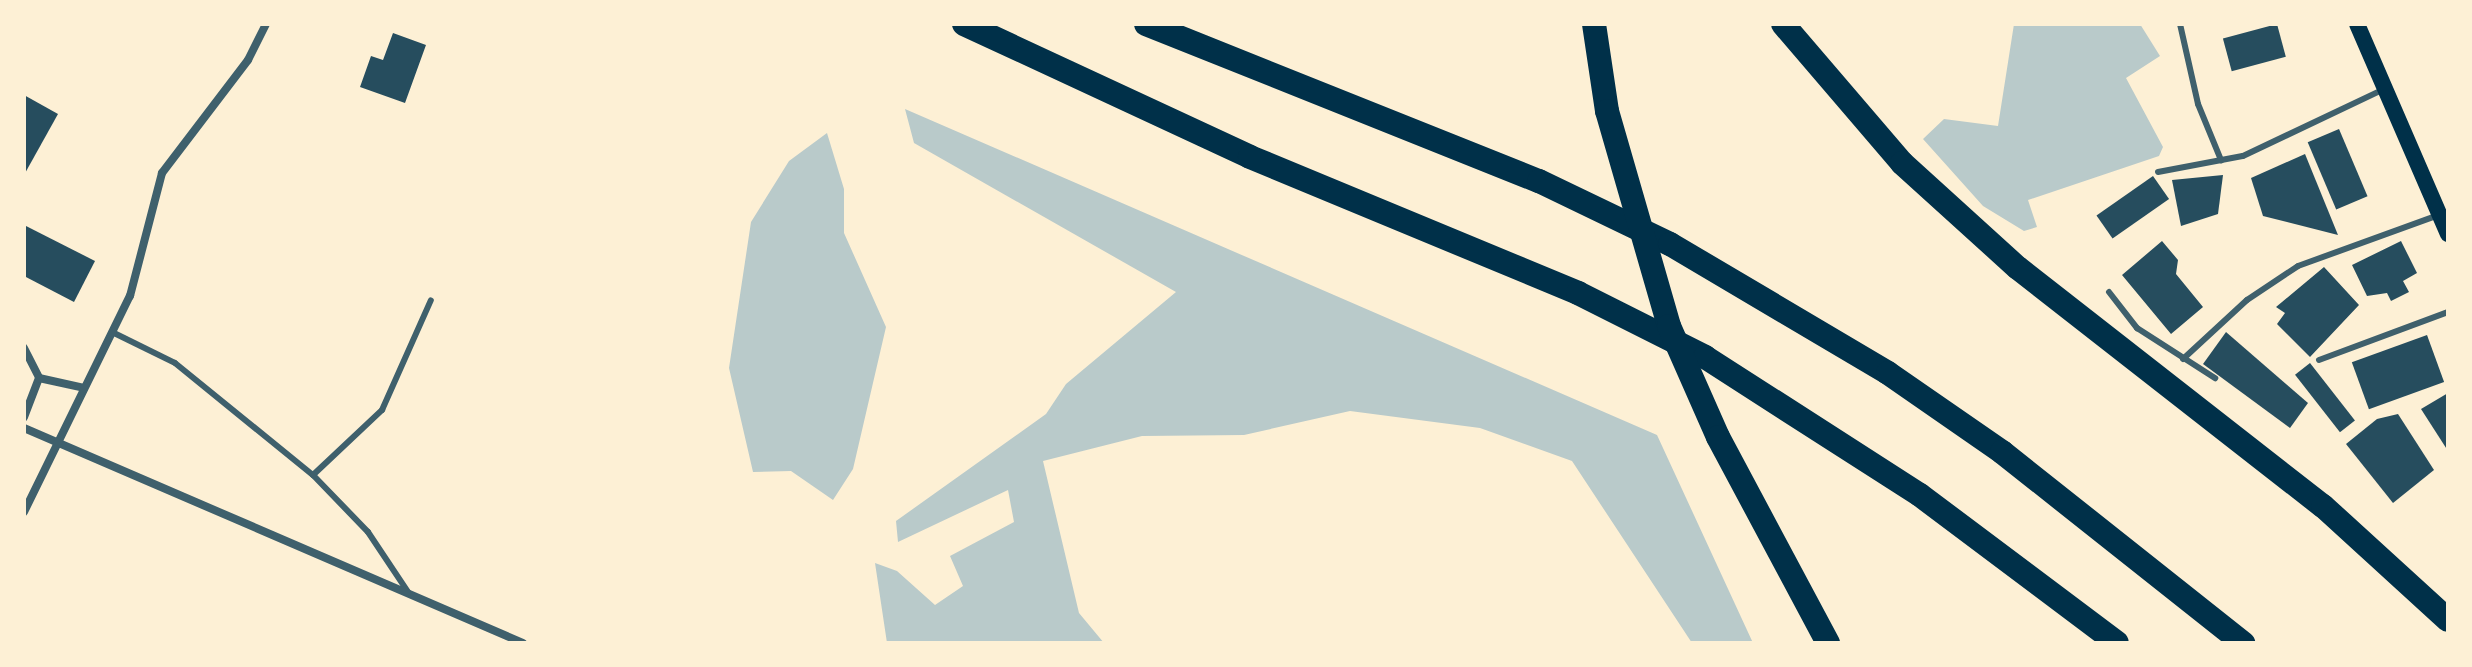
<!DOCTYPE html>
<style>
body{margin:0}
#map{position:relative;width:2472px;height:667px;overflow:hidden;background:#fdf0d5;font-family:Quicksand,sans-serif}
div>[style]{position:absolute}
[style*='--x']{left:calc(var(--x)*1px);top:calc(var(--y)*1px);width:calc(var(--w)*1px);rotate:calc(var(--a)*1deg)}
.green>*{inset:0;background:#b9caca}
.building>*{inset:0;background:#264d5e;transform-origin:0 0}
.service>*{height:6px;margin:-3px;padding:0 3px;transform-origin:3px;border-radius:3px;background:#3f606c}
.minor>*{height:8px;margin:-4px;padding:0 4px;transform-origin:4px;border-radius:4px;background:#3f606c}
.secondary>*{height:16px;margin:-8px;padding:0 8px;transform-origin:8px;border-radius:8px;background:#003049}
.motorway>*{height:24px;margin:-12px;padding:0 12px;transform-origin:12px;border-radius:12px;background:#003049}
span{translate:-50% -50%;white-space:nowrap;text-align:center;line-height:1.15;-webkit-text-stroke:7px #fdf0d5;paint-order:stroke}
.frame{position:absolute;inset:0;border:26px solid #fdf0d5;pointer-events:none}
</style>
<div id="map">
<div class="green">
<i style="clip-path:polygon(2014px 24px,2140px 24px,2160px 56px,2126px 78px,2163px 147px,2159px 156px,2028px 200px,2037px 227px,2024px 231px,1983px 206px,1923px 139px,1944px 119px,1998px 126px)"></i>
<i style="clip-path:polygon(905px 109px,1657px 435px,1753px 643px,1692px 643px,1572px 461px,1480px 428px,1350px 411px,1244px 435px,1142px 436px,1043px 461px,1079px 613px,1104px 643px,887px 643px,875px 563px,897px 571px,935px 605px,963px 586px,950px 556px,1014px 522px,1008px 490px,898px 542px,896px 521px,1046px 414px,1066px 384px,1176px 292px,914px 143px)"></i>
<i style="clip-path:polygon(827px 133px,844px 189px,844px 233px,886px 327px,853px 469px,833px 500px,791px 471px,753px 472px,729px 368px,751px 222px,789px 161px)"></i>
</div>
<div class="building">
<i style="left:2277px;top:24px;width:34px;height:56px;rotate:75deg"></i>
<i style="clip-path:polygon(393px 33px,426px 45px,405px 103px,360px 87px,371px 56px,383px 60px)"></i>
<i style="clip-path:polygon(24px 95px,58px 114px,24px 175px)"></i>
<i style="left:2339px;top:129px;width:73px;height:34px;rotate:67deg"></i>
<i style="clip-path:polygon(2305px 154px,2338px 235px,2263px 216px,2251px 178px)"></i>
<i style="clip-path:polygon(2223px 175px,2218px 214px,2181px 226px,2172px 180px)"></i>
<i style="left:2153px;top:176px;width:28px;height:69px;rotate:55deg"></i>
<i style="clip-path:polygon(26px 226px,95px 261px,74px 302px,24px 276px)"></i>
<i style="clip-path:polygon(2162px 241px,2178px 260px,2176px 274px,2203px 307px,2171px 334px,2122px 275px)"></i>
<i style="clip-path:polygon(2401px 241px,2417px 273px,2403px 281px,2409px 292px,2391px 301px,2387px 293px,2367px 296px,2352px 265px)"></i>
<i style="clip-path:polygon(2324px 267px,2359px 305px,2310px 357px,2277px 324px,2285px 313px,2276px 307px)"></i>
<i style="clip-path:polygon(2226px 332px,2308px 403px,2290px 428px,2203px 364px)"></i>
<i style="left:2427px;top:335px;width:50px;height:80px;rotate:70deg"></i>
<i style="left:2310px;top:363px;width:73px;height:19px;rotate:52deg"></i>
<i style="clip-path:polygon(2448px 393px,2448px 451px,2421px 409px)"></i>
<i style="clip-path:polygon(2398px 414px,2434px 470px,2393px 503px,2346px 444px,2377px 419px)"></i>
</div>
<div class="service">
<i style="--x:2180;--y:24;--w:82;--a:77.3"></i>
<i style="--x:2198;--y:104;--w:61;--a:67.7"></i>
<i style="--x:2158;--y:172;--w:86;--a:-10.7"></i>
<i style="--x:2243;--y:156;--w:156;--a:-25.4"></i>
<i style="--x:2109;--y:292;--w:46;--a:52.1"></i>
<i style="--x:2137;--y:328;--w:93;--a:32.7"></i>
<i style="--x:112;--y:332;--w:70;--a:26.2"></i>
<i style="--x:175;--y:363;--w:178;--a:39.1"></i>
<i style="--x:313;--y:475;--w:79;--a:46"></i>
<i style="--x:368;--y:532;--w:72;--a:56.3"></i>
<i style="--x:2183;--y:359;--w:87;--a:-42.7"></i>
<i style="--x:2247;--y:300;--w:61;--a:-33.7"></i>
<i style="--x:2298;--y:266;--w:150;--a:-19.9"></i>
<i style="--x:2319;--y:360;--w:138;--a:-20.4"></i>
<i style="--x:313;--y:475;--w:95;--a:-43.3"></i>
<i style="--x:382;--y:410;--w:120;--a:-66"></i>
</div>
<div class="minor">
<i style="--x:24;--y:348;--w:34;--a:63"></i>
<i style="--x:39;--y:378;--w:42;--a:111"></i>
<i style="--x:39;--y:378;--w:46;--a:12.5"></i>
<i style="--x:24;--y:428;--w:543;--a:23.31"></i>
<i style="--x:24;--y:512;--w:241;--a:-63.9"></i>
<i style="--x:130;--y:296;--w:127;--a:-75.4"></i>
<i style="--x:162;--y:173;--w:142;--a:-52.7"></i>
<i style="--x:248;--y:60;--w:40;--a:-63.4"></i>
</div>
<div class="secondary">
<i style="--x:2357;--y:24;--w:229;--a:66.6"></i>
</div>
<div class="motorway">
<i style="--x:964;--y:24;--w:315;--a:24.9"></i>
<i style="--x:1250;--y:157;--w:355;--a:22.5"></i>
<i style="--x:1578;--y:293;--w:142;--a:26.7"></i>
<i style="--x:1705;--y:357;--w:255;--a:32.7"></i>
<i style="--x:1920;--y:495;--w:246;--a:36.9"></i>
<i style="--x:1146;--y:24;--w:423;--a:21.8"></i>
<i style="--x:1539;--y:181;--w:145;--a:25.7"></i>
<i style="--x:1670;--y:244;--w:253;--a:30.6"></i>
<i style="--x:1888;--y:373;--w:139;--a:34.7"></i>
<i style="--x:2002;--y:452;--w:308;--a:38.4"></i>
<i style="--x:1594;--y:24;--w:88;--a:81.5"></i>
<i style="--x:1607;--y:111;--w:224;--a:73.9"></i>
<i style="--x:1669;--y:326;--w:121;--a:66.2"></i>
<i style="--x:1718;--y:437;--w:234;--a:61.9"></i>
<i style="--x:1783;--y:24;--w:183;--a:49.4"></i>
<i style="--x:1902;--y:163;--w:156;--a:42.2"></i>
<i style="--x:2018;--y:268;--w:387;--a:38"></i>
<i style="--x:2323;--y:506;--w:169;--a:42.4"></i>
</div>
<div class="frame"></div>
</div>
